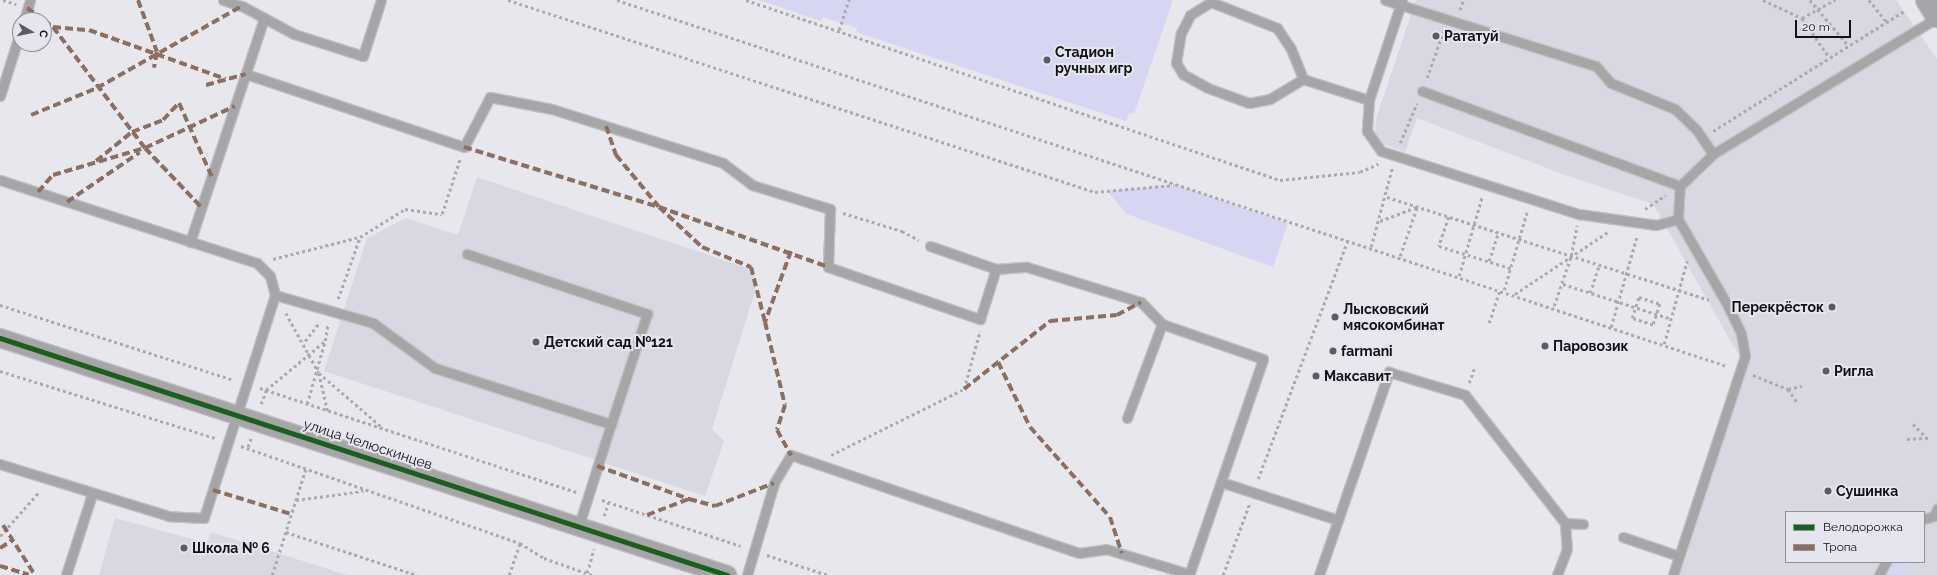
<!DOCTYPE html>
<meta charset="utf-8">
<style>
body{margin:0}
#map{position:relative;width:1937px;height:575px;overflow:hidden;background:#e7e7ed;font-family:Raleway,sans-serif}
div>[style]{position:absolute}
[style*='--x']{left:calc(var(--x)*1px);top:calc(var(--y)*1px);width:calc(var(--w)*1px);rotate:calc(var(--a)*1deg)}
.built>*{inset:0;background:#d8d8e3}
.green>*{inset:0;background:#d7d6f2}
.path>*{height:2.5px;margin-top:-1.25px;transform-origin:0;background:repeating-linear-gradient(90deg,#ababad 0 3px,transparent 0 6px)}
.roads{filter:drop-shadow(1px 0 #c1c1c5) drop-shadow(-1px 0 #c1c1c5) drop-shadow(0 1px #c1c1c5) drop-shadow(0 -1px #c1c1c5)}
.service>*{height:9px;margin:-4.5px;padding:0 4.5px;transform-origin:4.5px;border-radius:4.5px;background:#a6a6a8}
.minor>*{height:18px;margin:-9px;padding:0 9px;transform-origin:9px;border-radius:9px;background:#a6a6a8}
.secondary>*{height:22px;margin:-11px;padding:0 11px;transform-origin:11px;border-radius:11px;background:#a6a6a8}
.quiet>*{height:4px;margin-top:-2px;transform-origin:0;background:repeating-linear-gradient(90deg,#8d6e63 0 8px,transparent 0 12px)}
.cycleway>*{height:5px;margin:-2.5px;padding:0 2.5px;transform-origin:2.5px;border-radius:2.5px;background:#1b5e20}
.dots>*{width:11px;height:11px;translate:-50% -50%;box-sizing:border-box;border:2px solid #e5e5ef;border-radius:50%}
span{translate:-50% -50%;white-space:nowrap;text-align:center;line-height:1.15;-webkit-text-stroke:4px #e5e5ef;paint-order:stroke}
.poi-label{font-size:14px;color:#111114;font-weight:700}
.left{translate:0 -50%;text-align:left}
.right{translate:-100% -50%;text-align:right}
.street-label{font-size:14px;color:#111114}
.legend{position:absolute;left:1785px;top:511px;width:140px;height:52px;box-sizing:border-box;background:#e5e5ef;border:1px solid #909097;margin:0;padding:5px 7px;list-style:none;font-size:12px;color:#111114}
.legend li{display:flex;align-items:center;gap:8px;height:20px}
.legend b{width:20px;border:1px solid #909097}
.north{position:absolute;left:12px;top:12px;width:40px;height:40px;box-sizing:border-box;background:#e5e5ef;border:1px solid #909097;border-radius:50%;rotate:99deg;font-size:11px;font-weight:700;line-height:16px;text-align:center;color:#111114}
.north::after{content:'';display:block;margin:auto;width:14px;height:18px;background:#5c5c60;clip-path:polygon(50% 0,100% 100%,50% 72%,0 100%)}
.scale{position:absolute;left:1795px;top:20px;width:56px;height:18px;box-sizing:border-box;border:2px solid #111114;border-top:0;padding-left:5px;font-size:12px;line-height:14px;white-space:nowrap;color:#111114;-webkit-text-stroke:3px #e5e5ef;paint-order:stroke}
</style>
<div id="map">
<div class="built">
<i style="clip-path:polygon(evenodd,1416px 0,1896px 0,1937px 59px,1937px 575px,1680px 575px,1747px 370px,1653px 204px,1565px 175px,1417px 118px,1405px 152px,1381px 143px,1375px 131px,1376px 119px,1416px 0,1786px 512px,1924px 512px,1924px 562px,1786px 562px,1786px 512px)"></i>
<i style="clip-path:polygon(477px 177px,750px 269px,757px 285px,712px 429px,724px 441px,705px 496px,324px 371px,367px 238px,406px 218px,458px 235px)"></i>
<i style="clip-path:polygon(115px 518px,207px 543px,211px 532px,347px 575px,99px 575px)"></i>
</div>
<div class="green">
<i style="clip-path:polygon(759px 0,1173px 0,1134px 114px,1129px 113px,1126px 121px,856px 32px,857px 28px,823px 17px,821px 21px)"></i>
<i style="clip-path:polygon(1176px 185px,1288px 223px,1273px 267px,1127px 214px,1107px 191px)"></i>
<i style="clip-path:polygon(1891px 562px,1910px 562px,1904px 575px,1884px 575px)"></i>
</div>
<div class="path">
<i style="--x:3;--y:0;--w:14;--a:17"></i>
<i style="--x:508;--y:0;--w:618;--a:18.11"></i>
<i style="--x:1095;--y:192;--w:79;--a:-5.1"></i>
<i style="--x:617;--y:0;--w:1169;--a:18.25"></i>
<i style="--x:746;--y:0;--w:564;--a:18.63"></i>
<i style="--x:1280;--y:180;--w:80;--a:-5.7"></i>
<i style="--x:1360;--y:172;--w:20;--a:-24"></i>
<i style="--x:1763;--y:0;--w:43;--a:24.8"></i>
<i style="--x:1802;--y:18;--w:47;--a:55.3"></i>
<i style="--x:1810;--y:0;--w:59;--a:49.8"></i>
<i style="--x:1869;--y:0;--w:28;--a:51"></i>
<i style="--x:1460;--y:10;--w:10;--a:-73"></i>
<i style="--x:1802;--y:18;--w:38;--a:-29"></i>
<i style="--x:839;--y:30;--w:32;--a:-72"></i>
<i style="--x:1427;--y:78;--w:49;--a:-70.8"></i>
<i style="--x:1713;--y:131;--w:226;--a:-32.1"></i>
<i style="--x:1400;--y:143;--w:43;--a:-67"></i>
<i style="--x:1387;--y:197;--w:338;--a:17.7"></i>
<i style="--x:1645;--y:209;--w:25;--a:-34"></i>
<i style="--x:843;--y:213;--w:62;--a:17"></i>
<i style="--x:902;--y:231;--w:19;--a:28"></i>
<i style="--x:1449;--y:217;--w:31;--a:109"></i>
<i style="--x:1439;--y:246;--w:77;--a:17.3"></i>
<i style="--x:1380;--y:221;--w:39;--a:-21"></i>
<i style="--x:1371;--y:247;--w:82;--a:-75.1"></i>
<i style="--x:1400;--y:256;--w:52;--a:-70.9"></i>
<i style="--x:273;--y:259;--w:89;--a:-14.3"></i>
<i style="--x:1489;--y:261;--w:29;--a:-72"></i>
<i style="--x:1459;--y:276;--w:82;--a:-73.8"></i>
<i style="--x:1563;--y:284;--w:114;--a:17.8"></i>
<i style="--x:1504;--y:290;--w:81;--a:-73.6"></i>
<i style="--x:1590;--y:293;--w:29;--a:-72"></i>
<i style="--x:1515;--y:294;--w:112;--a:-33.7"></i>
<i style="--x:1639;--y:297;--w:22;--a:18"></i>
<i style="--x:1660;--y:304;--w:22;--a:108"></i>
<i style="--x:1653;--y:325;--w:22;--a:-162"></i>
<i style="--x:1632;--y:318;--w:22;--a:-72"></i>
<i style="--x:338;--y:299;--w:66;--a:-70.5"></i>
<i style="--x:360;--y:237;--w:53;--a:-31.9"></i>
<i style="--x:405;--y:209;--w:37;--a:8"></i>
<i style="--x:442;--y:214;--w:58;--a:-71.9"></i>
<i style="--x:0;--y:305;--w:246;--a:17.8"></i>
<i style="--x:1554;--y:306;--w:53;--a:-71.2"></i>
<i style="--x:1571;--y:256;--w:31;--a:-79"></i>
<i style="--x:286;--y:313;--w:68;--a:61.2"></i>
<i style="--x:319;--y:373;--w:84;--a:40.7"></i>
<i style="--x:1489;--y:323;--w:36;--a:-72"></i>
<i style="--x:1611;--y:327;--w:95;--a:-74.1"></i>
<i style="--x:305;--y:341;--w:24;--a:-52"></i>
<i style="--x:1664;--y:344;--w:86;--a:-74.5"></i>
<i style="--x:0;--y:371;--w:225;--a:17.3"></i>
<i style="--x:319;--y:373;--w:39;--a:77"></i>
<i style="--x:1753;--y:375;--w:38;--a:22"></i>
<i style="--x:1788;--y:389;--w:16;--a:55"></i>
<i style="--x:1469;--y:383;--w:15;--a:-70"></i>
<i style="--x:260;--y:388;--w:333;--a:18.2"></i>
<i style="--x:1788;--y:389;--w:14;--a:-12"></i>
<i style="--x:261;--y:404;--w:15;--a:-70"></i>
<i style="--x:266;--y:390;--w:77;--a:-39.7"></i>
<i style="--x:325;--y:341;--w:17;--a:-80"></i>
<i style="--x:307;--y:404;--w:66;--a:-74.1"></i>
<i style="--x:1913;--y:424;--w:18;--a:45"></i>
<i style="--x:1907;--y:439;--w:22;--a:-3"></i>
<i style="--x:241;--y:446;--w:295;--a:19.2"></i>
<i style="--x:520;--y:543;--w:28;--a:32"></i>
<i style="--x:544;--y:558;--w:51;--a:19.5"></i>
<i style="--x:248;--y:447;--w:9;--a:-72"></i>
<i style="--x:831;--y:455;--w:148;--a:-26.4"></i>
<i style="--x:964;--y:389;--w:60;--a:-74.6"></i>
<i style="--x:1258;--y:479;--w:253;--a:-69.4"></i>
<i style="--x:296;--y:500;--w:68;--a:-7.7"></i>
<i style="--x:602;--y:500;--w:146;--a:18.3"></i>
<i style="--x:604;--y:516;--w:14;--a:-73"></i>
<i style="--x:286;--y:532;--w:138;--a:18.2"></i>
<i style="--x:0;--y:536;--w:60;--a:-48.4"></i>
<i style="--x:767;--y:555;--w:64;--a:18.2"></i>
<i style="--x:587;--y:573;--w:25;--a:-74"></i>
<i style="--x:272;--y:575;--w:112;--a:-72.4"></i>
<i style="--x:509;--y:575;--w:34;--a:-71"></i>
<i style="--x:1223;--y:575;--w:75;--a:-69.6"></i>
</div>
<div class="roads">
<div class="service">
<i style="--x:223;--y:0;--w:20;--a:18"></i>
<i style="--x:242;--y:6;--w:59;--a:28.3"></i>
<i style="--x:294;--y:34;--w:72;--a:17.7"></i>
<i style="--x:363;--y:56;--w:59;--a:-72.2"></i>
<i style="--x:1385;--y:0;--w:221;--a:17.4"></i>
<i style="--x:1596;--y:66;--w:23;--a:49"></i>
<i style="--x:1611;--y:83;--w:69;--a:22.1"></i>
<i style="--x:1675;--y:109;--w:29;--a:44"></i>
<i style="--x:1696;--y:129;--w:30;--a:56"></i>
<i style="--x:1402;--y:0;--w:105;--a:108.3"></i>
<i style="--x:1369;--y:100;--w:31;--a:94"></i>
<i style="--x:1367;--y:131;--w:24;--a:55"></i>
<i style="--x:1381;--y:151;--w:208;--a:17.7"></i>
<i style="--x:1579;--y:214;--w:78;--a:8.1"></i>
<i style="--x:1656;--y:225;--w:23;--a:-15"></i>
<i style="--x:1211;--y:2;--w:71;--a:21.5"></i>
<i style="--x:1277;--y:28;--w:25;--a:56"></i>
<i style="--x:1291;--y:49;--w:32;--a:68"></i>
<i style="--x:1303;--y:79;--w:39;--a:149"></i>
<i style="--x:1270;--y:99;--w:21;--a:169"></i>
<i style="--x:1249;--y:103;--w:44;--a:-159.9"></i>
<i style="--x:1208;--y:88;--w:29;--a:-151"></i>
<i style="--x:1183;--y:74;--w:13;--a:-122"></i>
<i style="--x:1176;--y:63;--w:30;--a:-81"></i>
<i style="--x:1181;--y:33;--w:20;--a:-63"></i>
<i style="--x:1190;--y:15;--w:25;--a:-32"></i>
<i style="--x:24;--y:20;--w:21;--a:-73"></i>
<i style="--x:246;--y:74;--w:230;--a:18.5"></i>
<i style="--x:464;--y:147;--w:56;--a:-62.5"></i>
<i style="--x:490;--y:97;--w:63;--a:11"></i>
<i style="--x:552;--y:109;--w:179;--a:17.5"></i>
<i style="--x:723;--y:163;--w:36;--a:37"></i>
<i style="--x:752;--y:185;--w:82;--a:17.1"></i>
<i style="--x:830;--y:209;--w:58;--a:92"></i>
<i style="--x:828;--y:267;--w:161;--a:18.9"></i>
<i style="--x:980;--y:319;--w:52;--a:-72.3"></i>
<i style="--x:996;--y:269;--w:31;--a:-4"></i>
<i style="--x:1027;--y:267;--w:119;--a:17.1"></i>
<i style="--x:1141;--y:302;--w:30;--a:46"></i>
<i style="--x:1162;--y:324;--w:107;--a:19.1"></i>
<i style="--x:1263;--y:359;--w:228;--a:108.9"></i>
<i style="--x:1303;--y:79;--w:69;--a:17.7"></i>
<i style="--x:1422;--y:91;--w:275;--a:20.2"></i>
<i style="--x:0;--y:96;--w:67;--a:-72.6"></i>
<i style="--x:0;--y:180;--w:270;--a:17.9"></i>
<i style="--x:257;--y:263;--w:18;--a:45"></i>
<i style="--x:270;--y:276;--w:20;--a:75"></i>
<i style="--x:275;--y:295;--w:234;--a:107.7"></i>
<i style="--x:204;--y:518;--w:35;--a:-177"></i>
<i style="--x:169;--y:516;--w:177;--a:-162.9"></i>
<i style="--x:190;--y:242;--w:236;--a:-71.7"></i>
<i style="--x:930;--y:246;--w:70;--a:19.2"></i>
<i style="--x:467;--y:254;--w:190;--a:18.4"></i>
<i style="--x:647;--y:314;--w:116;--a:108.1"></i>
<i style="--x:275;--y:295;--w:102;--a:15.9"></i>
<i style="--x:373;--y:323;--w:77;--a:36"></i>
<i style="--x:435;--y:368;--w:185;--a:17.7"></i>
<i style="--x:611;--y:424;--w:106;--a:107.6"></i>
<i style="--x:1127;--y:418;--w:100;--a:-69.6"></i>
<i style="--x:1221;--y:482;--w:123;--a:18"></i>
<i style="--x:1924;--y:519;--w:10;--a:-17"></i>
<i style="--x:1934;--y:516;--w:8;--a:-67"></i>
<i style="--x:1565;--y:523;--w:18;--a:3"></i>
<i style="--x:1623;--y:537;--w:59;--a:18.7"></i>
<i style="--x:66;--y:575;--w:85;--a:-72.2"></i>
<i style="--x:747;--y:575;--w:96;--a:-73.6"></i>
<i style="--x:774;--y:483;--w:33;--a:-59"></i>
<i style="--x:791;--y:455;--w:304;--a:18.8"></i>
<i style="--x:1079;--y:553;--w:27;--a:-8"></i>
<i style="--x:1106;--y:549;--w:87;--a:16.8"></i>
<i style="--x:1319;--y:575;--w:215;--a:-71"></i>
<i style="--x:1389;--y:372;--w:79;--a:16.8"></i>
<i style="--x:1465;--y:395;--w:162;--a:52"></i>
<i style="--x:1565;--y:523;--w:26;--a:86"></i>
<i style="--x:1567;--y:549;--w:28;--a:111"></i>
<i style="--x:1673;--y:575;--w:231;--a:-71.8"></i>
<i style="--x:1745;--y:356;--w:23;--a:-100"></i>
<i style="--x:1741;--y:333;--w:30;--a:-116"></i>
<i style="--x:1728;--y:306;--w:100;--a:-119.9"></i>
<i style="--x:1678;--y:219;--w:33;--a:-87"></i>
<i style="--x:1680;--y:186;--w:46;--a:-44.1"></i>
<i style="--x:1713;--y:154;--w:262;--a:-31.3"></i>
<i style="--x:1879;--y:575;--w:15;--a:-62"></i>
</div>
<div class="minor">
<i style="--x:0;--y:338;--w:765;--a:18.06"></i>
</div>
<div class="secondary">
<i style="--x:1927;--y:0;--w:19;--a:58"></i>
</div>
</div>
<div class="quiet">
<i style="--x:138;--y:0;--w:55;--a:69.9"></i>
<i style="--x:157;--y:52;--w:16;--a:101"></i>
<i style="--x:27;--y:8;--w:21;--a:35"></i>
<i style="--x:44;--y:20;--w:11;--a:38"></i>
<i style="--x:53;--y:27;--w:152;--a:52.8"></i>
<i style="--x:145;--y:148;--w:83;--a:46.5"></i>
<i style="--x:53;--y:27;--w:36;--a:5"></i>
<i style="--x:89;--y:30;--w:145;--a:19.7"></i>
<i style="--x:206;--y:85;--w:41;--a:-15.4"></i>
<i style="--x:31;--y:115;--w:71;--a:-22.2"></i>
<i style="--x:97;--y:88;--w:167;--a:-29.5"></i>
<i style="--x:606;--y:126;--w:31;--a:71"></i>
<i style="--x:616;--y:155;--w:67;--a:50.4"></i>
<i style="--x:659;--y:207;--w:59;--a:42.9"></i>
<i style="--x:702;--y:247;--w:53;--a:22.2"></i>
<i style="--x:751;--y:267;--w:57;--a:75.7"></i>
<i style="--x:464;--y:147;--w:204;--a:17.1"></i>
<i style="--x:659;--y:207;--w:179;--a:19.5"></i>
<i style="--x:96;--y:161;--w:46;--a:-38.9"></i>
<i style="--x:132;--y:132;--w:33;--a:-21"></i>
<i style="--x:163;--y:120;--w:23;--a:-47"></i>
<i style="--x:179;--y:103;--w:81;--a:66"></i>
<i style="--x:38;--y:192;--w:23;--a:-49"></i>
<i style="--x:53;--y:175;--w:96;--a:-16.4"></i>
<i style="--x:145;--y:148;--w:99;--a:-25"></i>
<i style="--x:67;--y:202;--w:88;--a:-34.4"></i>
<i style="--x:791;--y:251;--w:76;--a:110.1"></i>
<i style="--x:765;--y:322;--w:85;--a:76.5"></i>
<i style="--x:785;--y:405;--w:26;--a:108"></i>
<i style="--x:777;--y:430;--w:29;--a:61"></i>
<i style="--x:998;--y:362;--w:72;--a:63.8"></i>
<i style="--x:1030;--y:427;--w:120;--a:48.4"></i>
<i style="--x:1110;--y:517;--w:38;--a:72"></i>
<i style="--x:964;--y:389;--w:110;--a:-38.3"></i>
<i style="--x:1050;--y:321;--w:67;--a:-5.1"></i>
<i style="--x:1117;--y:315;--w:27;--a:-28"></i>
<i style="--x:597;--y:466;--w:98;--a:19.7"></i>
<i style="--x:213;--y:490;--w:82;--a:17.1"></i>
<i style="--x:647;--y:515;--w:45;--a:-20.9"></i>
<i style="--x:689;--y:499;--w:27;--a:15"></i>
<i style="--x:715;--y:506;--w:63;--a:-21.3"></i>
<i style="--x:3;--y:525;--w:59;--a:57.4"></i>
<i style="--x:0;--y:548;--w:15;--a:-32"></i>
<i style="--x:0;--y:566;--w:30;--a:17"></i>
</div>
<div class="cycleway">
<i style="--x:0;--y:338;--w:765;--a:18.06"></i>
</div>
<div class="dots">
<i style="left:1436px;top:36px;background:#5c5c60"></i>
<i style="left:1047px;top:60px;background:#5c5c60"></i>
<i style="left:1832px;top:307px;background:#5c5c60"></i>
<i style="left:1335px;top:317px;background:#5c5c60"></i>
<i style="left:536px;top:342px;background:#5c5c60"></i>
<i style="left:1545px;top:346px;background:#5c5c60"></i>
<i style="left:1333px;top:351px;background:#5c5c60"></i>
<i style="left:1826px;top:371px;background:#5c5c60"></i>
<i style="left:1316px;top:376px;background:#5c5c60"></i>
<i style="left:1828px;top:491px;background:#5c5c60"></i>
<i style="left:184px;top:548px;background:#5c5c60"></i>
</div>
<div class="poi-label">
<span class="left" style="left:1444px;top:36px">Рататуй</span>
<span class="left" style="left:1055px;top:60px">Стадион<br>ручных игр</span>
<span class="right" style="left:1824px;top:307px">Перекрёсток</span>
<span class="left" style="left:1343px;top:317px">Лысковский<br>мясокомбинат</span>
<span class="left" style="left:544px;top:342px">Детский сад №121</span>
<span class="left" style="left:1553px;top:346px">Паровозик</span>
<span class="left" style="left:1341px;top:351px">farmani</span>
<span class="left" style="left:1834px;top:371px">Ригла</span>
<span class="left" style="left:1324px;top:376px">Максавит</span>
<span class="left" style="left:1836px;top:491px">Сушинка</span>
<span class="left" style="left:192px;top:548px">Школа № 6</span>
</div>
<div class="street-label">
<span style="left:368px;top:444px;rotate:18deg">улица Челюскинцев</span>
</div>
<ul class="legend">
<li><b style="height:5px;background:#1b5e20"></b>Велодорожка</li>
<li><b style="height:5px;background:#8d6e63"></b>Тропа</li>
</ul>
<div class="north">С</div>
<div class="scale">20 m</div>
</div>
